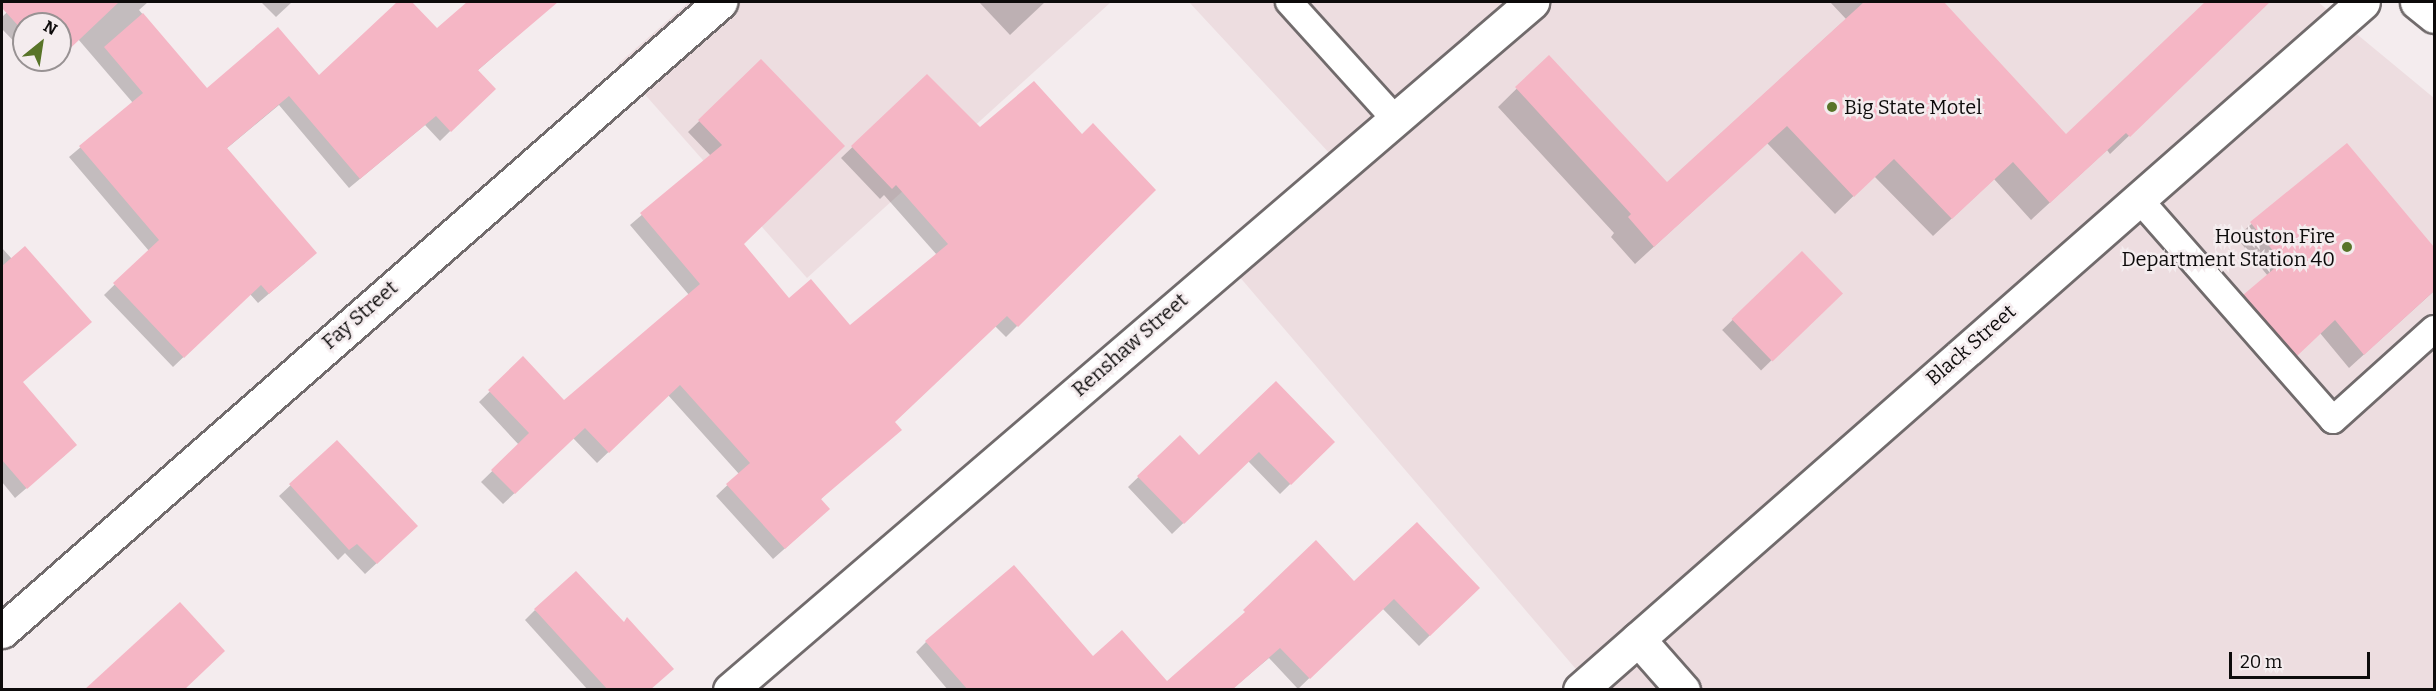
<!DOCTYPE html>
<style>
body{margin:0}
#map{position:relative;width:2436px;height:691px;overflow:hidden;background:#f4ecee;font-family:Bitter,serif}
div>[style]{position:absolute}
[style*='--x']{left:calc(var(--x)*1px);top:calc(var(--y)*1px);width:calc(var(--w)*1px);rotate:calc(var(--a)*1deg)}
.built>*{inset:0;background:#eddde0}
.shadow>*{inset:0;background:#0003;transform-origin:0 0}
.building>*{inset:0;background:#f5b6c5;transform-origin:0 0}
.roads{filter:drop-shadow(2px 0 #716b6c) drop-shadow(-2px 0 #716b6c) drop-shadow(0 2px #716b6c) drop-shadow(0 -2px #716b6c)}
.lane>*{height:26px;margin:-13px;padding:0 13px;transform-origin:13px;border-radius:13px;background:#fff}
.street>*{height:33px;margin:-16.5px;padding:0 16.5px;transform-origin:16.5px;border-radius:16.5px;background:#fff}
.primary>*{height:33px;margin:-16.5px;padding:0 16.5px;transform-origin:16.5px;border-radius:16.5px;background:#fff}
.dots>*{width:16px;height:16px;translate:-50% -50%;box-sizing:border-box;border:3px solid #f4ecee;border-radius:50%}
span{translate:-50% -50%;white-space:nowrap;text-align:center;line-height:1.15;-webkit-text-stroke:5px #f4ecee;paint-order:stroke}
.poi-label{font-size:20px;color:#0d0b0b}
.left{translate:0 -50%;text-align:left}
.right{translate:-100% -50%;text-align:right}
.street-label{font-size:20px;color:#0d0b0b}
.frame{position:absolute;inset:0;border:3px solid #0d0b0b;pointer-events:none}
.north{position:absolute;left:12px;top:12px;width:60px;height:60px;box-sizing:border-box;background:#f4ecee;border:2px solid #989293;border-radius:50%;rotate:30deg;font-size:16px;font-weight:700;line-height:24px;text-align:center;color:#0d0b0b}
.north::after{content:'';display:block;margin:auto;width:21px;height:27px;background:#587428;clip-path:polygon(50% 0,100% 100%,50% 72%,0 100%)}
.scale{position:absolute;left:2229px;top:652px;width:141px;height:27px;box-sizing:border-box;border:3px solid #0d0b0b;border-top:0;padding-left:8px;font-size:18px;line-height:21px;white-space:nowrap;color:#0d0b0b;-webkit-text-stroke:4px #f4ecee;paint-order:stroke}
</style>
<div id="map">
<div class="built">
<i style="clip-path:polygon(689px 2px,1111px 2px,807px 278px,618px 64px)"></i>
<i style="clip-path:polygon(1189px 2px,2318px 2px,2434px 98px,2434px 689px,1593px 689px,1220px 254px,1332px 156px)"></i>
</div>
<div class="shadow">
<i style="clip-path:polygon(18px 2px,148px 2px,139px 10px,207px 90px,319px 77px,399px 2px,410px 2px,437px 30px,470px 2px,556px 2px,477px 71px,493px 89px,440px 141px,425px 125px,349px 188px,279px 105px,226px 149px,305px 263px,258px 303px,250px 294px,173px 367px,104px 295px,149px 251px,69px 157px,133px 103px,78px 39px,60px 56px,60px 24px,24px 24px,24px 52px,2px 29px,2px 17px)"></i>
<i style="clip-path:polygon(261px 2px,292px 2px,276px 17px)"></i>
<i style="clip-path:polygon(979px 2px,1045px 2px,1010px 35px)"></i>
<i style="clip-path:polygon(1830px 2px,1942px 2px,2066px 137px,2208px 2px,2236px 2px,2252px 18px,2110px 154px,2107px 150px,2031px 220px,1994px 179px,1933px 236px,1874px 176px,1835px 214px,1767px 143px,1635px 264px,1611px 237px,1614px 233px,1498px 107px,1549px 57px,1666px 184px,1846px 19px)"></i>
<i style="clip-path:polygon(32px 60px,56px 60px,43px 72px)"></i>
<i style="clip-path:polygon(761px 61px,742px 244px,789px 300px,850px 327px,937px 255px,884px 195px,880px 199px,841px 158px,927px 76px,980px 129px,1082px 136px,1154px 190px,1006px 337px,995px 326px,893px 423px,820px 500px,817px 520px,773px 559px,716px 496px,739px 474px,668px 395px,597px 463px,573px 438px,503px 504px,481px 482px,519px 445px,479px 402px,523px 359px,564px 402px,689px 295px,630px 225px,711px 156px,688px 132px)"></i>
<i style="clip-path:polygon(2346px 145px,2434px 249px,2434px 291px,2349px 368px,2320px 333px,2282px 369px,2230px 310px,2268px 276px,2236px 237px)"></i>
<i style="clip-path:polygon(2px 248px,12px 259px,21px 383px,65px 455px,15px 498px,2px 482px)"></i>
<i style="left:1802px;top:253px;width:56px;height:111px;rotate:46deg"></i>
<i style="clip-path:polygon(1180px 437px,1199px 457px,1333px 442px,1280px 494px,1248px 461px,1172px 534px,1128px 487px)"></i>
<i style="clip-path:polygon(337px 442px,405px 537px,365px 574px,345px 553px,338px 560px,279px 496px)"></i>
<i style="clip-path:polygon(1316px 543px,1354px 583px,1478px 588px,1419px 646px,1382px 608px,1298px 689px,1269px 658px,1231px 690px,948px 690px,916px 652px,926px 642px,1093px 658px,1167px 683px,1235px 623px)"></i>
<i style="clip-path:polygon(535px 610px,649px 690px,588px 690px,525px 620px)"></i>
</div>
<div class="building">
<i style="clip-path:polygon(2px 2px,119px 2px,60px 58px,60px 24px,24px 24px,24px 32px,2px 8px)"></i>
<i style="clip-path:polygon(397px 2px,412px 2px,437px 28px,467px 2px,558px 2px,478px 70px,496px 89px,451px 132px,436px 116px,360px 179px,289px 96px,227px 148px,317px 253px,269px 294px,261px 285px,184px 358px,113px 283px,159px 240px,79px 146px,143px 93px,104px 47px,143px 13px,207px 88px,278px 27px,319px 75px)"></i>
<i style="clip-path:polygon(1864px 2px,1944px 2px,2066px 134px,2205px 2px,2270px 2px,2130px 137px,2126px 133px,2050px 203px,2013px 162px,1952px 219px,1894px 159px,1854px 197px,1787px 126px,1654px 247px,1628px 217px,1631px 214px,1515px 87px,1549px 55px,1667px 182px)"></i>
<i style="clip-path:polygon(761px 59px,845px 146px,744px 244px,789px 298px,811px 279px,850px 325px,948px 244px,896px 185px,892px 189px,851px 146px,927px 74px,980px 127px,1034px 81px,1082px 134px,1093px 123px,1156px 190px,1018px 327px,1007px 316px,895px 422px,902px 430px,821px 499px,830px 509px,785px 549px,726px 484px,750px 463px,680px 385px,609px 453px,585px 428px,515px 494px,491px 470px,529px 433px,488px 390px,523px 356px,564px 400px,700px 284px,640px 213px,722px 145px,698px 120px)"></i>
<i style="clip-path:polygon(2347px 143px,2434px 247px,2434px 291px,2364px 355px,2335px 320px,2297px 356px,2243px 295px,2282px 262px,2250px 222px)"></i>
<i style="clip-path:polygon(25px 246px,92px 322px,23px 382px,77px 445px,27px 489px,2px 460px,2px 266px)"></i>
<i style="left:1802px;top:251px;width:59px;height:98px;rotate:46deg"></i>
<i style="clip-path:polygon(1276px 381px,1335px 442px,1291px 485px,1259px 452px,1184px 524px,1137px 476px,1180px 435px,1199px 455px)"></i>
<i style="clip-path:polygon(337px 440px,418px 526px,377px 564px,357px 544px,349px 550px,289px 484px)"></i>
<i style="clip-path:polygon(1417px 522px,1480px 588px,1430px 636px,1394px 599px,1310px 679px,1280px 648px,1232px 690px,968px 690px,925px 641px,1014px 565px,1093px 656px,1122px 630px,1167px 681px,1245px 612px,1243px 610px,1316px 540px,1354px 581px)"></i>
<i style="clip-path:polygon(576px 571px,624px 622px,627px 617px,674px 669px,650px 690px,608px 690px,534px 609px)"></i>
<i style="clip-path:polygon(180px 602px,225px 651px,184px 690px,84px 690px)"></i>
</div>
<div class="roads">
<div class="lane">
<i style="--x:1289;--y:2;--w:156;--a:47.8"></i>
<i style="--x:2138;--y:198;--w:295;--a:48.7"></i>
<i style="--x:2333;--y:420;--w:136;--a:-42"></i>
</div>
<div class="street">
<i style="--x:2;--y:631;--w:955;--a:-41.22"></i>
<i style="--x:1638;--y:639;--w:68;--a:48.6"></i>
<i style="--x:730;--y:690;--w:1057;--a:-40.62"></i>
<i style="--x:1580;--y:690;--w:1042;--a:-41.3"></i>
</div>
<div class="primary">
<i style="--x:2417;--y:2;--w:22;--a:39"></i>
</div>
</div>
<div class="dots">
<i style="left:1832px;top:107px;background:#587428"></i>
<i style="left:2347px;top:247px;background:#587428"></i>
</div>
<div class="poi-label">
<span class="left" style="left:1844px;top:107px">Big State Motel</span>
<span class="right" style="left:2335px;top:248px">Houston Fire<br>Department Station 40</span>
</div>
<div class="street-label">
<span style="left:360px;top:315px;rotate:-41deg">Fay Street</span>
<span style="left:1130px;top:345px;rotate:-41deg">Renshaw Street</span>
<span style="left:1971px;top:345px;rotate:-41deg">Black Street</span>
</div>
<div class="frame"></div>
<div class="north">N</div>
<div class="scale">20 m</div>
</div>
